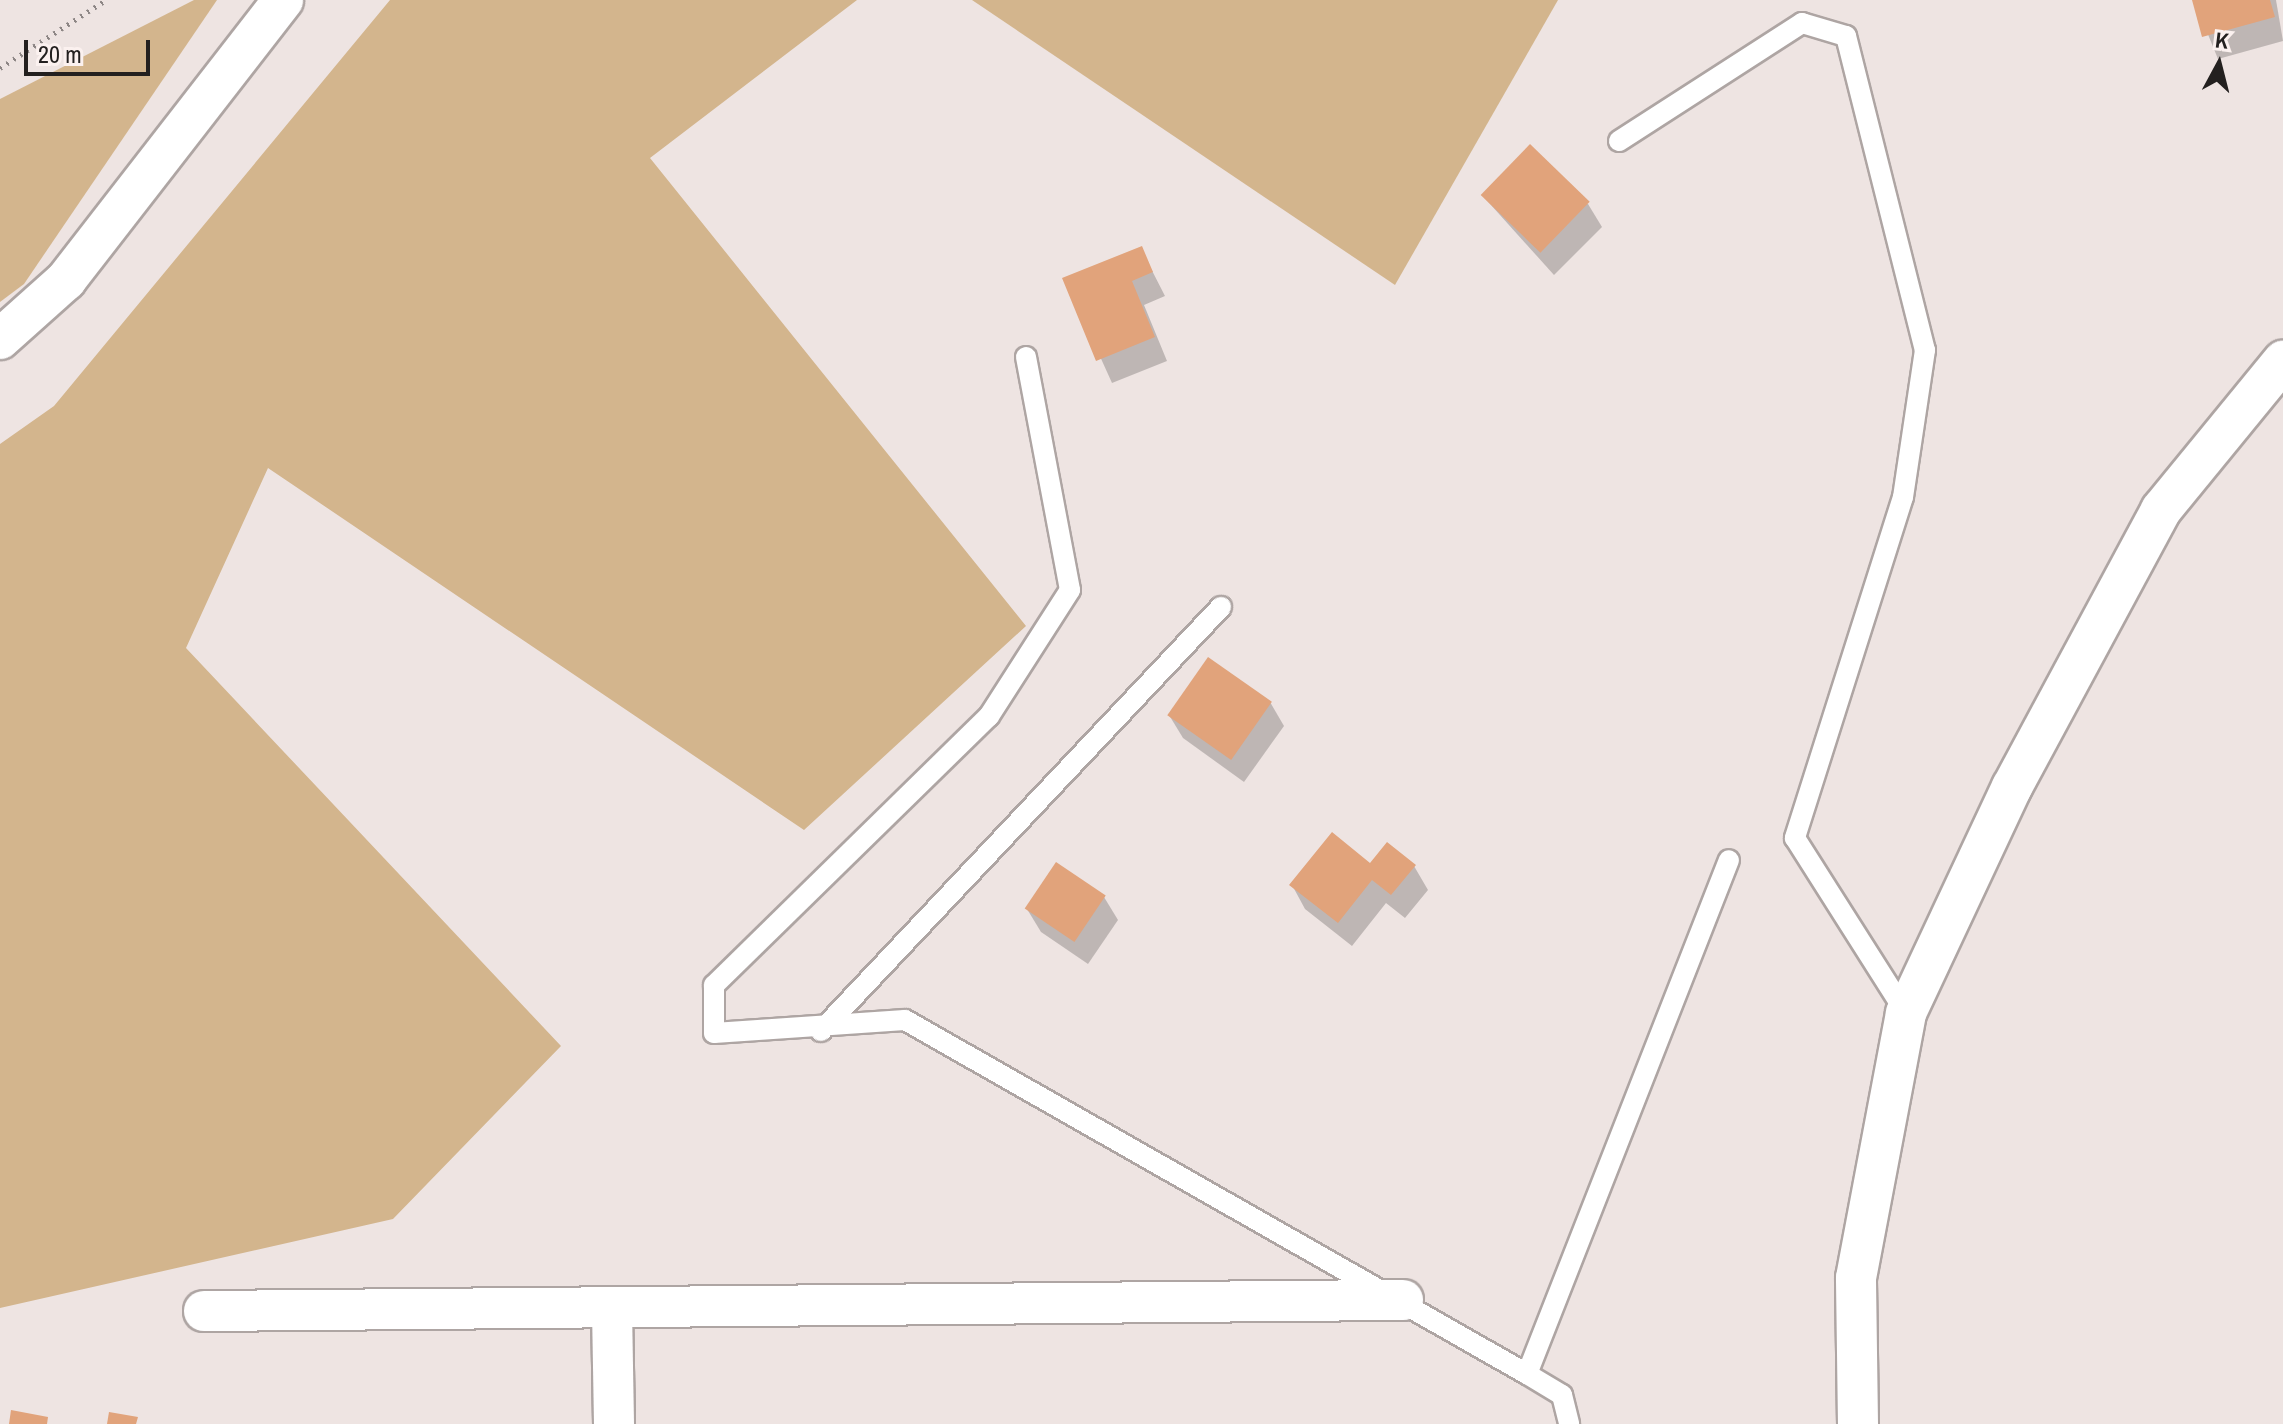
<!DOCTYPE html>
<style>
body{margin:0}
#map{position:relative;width:2283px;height:1424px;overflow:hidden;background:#eee4e2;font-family:"Archivo Narrow",sans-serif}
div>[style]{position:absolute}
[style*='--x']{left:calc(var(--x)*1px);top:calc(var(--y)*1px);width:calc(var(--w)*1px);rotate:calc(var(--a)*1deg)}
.green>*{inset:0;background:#d3b58d}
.shadow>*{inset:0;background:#0003}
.building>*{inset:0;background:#e1a37b;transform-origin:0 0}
.path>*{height:5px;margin-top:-2.5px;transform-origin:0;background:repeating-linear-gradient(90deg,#8d8685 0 2px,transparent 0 8px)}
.roads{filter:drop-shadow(2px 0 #aea5a3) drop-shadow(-2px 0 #aea5a3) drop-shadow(0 2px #aea5a3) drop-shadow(0 -2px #aea5a3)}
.service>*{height:20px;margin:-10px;padding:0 10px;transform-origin:10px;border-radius:10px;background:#fff}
.minor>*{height:40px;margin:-20px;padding:0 20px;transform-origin:20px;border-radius:20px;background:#fff}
span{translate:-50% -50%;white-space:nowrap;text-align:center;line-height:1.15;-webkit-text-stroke:6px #fbf1ef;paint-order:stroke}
.north{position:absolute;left:2179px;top:24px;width:80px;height:80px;-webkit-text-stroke:6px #fbf1ef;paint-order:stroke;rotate:7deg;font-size:22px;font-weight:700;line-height:32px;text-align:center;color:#23201f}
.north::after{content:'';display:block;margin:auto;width:28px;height:36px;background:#23201f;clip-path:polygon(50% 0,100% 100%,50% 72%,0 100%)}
.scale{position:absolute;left:24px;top:40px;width:126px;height:36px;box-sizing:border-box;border:4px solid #23201f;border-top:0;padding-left:10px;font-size:24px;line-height:28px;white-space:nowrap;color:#23201f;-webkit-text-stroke:6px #fbf1ef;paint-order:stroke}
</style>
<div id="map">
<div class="green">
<i style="clip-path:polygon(194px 0,217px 0,24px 284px,0 302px,0 99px)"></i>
<i style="clip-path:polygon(390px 0,857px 0,650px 158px,1026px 626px,804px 830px,268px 468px,186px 648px,561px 1046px,393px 1219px,0 1308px,0 444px,54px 406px)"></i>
<i style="clip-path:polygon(972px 0,1558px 0,1395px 285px)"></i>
</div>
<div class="shadow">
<i style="clip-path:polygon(2194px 0,2276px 0,2283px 41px,2218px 59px)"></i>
<i style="clip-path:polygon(1482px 195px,1588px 204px,1602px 227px,1554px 275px)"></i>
<i style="clip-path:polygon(1141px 249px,1165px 296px,1144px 305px,1167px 361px,1112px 383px,1065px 279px)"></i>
<i style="clip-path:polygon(1270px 702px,1284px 726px,1244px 782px,1183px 738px,1169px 715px)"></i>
<i style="clip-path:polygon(1370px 865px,1414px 866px,1428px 890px,1405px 918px,1386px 903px,1352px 946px,1305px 909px,1292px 885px)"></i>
<i style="clip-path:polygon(1104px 897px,1118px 920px,1088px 964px,1041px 932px,1027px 909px)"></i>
</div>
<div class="building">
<i style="clip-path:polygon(2192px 0,2270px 0,2275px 17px,2202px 37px)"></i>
<i style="left:1530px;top:144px;width:83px;height:71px;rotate:44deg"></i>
<i style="clip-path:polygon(1142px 246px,1153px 272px,1132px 281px,1155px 337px,1096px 361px,1062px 278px)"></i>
<i style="left:1208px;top:657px;width:78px;height:71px;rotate:35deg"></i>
<i style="clip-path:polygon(1332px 832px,1370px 863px,1387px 842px,1416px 865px,1391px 895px,1372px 880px,1338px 923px,1289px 885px)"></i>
<i style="left:1056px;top:862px;width:60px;height:56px;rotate:34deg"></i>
<i style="clip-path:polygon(11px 1410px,48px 1417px,47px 1424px,9px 1424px)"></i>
<i style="clip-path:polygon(109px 1412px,138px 1417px,136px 1424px,107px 1424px)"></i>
</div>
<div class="path">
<i style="--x:0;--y:68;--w:126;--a:-32.7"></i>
</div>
<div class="roads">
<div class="service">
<i style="--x:1619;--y:141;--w:218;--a:-32.8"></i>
<i style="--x:1802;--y:23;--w:46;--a:16.5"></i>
<i style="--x:1846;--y:36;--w:324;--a:75.9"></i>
<i style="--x:1925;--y:350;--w:149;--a:98.5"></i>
<i style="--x:1903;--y:497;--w:358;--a:107.6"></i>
<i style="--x:1795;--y:838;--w:207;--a:57.6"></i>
<i style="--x:1026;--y:357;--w:237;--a:79.3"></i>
<i style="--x:1070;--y:590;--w:150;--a:122.7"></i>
<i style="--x:989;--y:716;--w:385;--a:135.6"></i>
<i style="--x:714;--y:985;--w:48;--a:90"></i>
<i style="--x:714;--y:1033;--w:191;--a:-3.9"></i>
<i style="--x:905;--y:1020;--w:716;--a:29.65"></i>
<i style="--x:1527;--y:1374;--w:41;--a:31"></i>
<i style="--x:1562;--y:1395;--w:30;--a:76"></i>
<i style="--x:821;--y:1031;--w:583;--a:-46.67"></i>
<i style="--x:1527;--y:1374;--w:552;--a:-68.55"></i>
</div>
<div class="minor">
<i style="--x:0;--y:339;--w:89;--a:-41.8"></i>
<i style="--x:66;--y:280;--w:354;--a:-52.2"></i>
<i style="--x:612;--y:1309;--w:115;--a:89"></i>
<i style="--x:204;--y:1311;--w:1199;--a:-0.53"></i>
<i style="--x:1858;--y:1424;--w:146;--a:-90.8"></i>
<i style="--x:1856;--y:1278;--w:270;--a:-79.3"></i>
<i style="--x:1906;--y:1013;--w:250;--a:-64.9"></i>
<i style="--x:2012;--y:787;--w:315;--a:-61.7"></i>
<i style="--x:2161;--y:510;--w:193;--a:-50.7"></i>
</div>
</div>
<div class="north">K</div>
<div class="scale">20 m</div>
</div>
